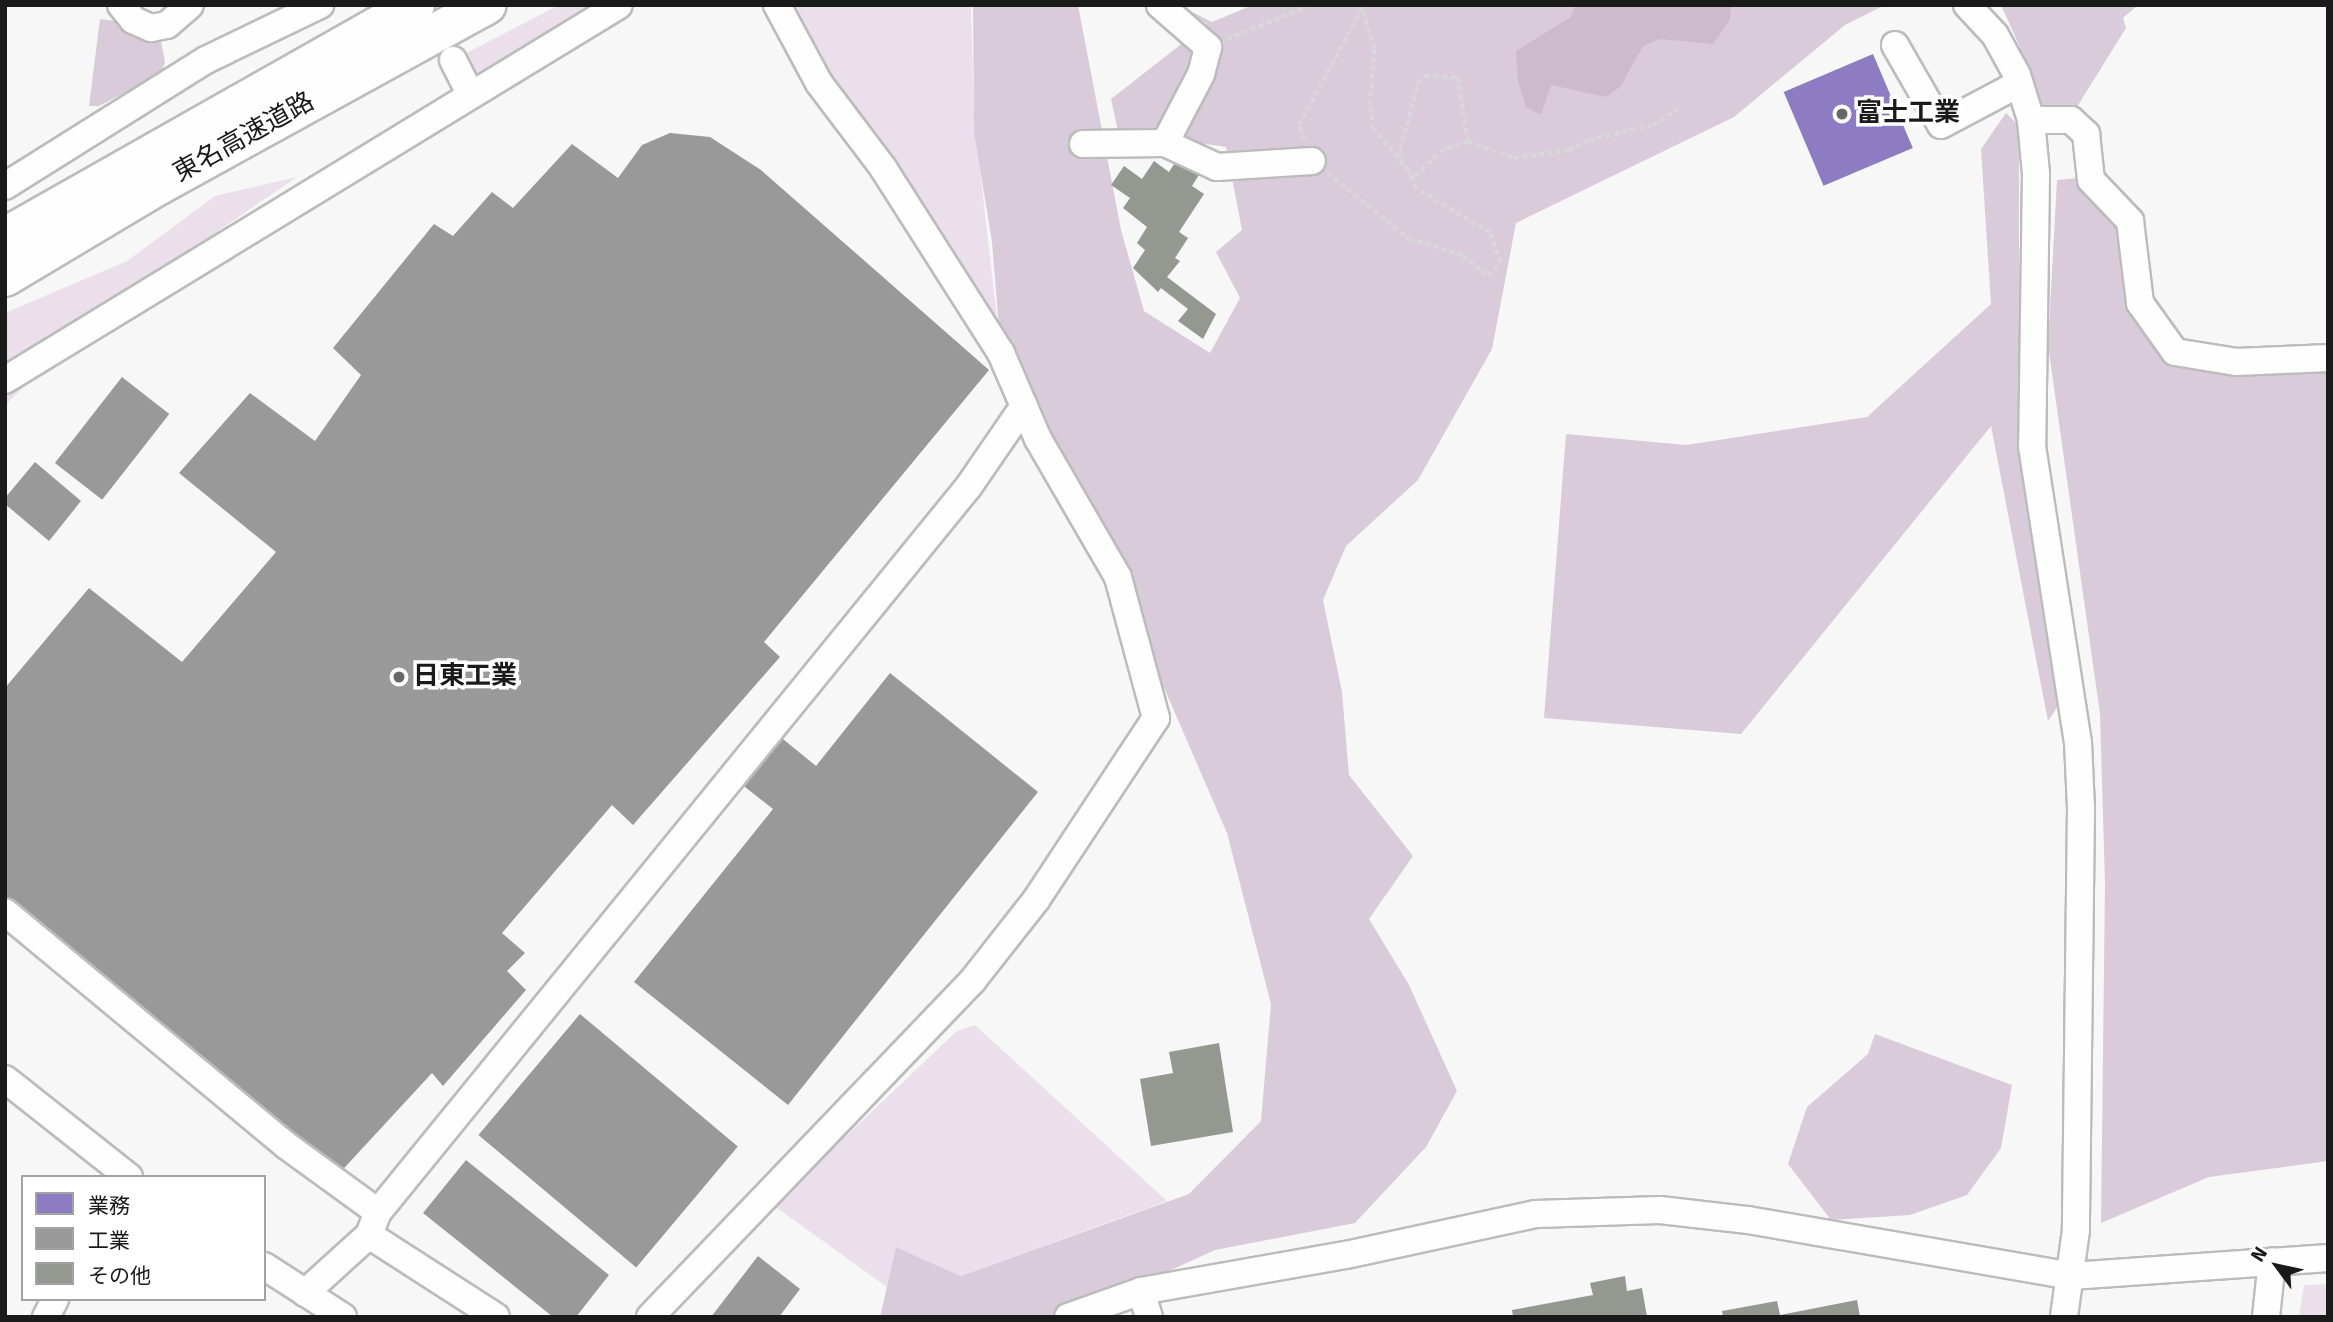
<!DOCTYPE html>
<meta charset="utf-8">
<style>
body{margin:0}
#map{position:relative;width:2333px;height:1322px;overflow:hidden;background:#f6f7f6;font-family:Signika,"Noto Sans JP",sans-serif}
div>[style]{position:absolute}
[style*='--x']{left:calc(var(--x)*1px);top:calc(var(--y)*1px);width:calc(var(--w)*1px);rotate:calc(var(--a)*1deg)}
.green>*{inset:0;background:#eadfea}
.forest>*{inset:0;background:#dacbda}
.water>*{inset:0;background:#cebacd}
.offices>*{inset:0;background:#8e7cc3;transform-origin:0 0}
.industry>*{inset:0;background:#999;transform-origin:0 0}
.building>*{inset:0;background:#949891}
.path>*{height:3.5px;margin-top:-1.75px;transform-origin:0;background:repeating-linear-gradient(90deg,#d7d8d7 0 5px,transparent 0 8.5px)}
.roads{filter:drop-shadow(2px 0 #bbbcbb) drop-shadow(-2px 0 #bbbcbb) drop-shadow(0 2px #bbbcbb) drop-shadow(0 -2px #bbbcbb)}
.minor>*{height:26px;margin:-13px;padding:0 13px;transform-origin:13px;border-radius:13px;background:#fefefe}
.highway>*{height:38px;margin:-19px;padding:0 19px;transform-origin:19px;border-radius:19px;background:#fefefe}
.dots>*{width:19px;height:19px;translate:-50% -50%;box-sizing:border-box;border:4px solid #fff;border-radius:50%}
span{translate:-50% -50%;white-space:nowrap;text-align:center;line-height:1.15;-webkit-text-stroke:7px #fff;paint-order:stroke}
.poi-label{font-size:26px;color:#191a19;font-weight:700}
.left{translate:0 -50%;text-align:left}
.street-label{font-size:26px;color:#191a19}
.frame{position:absolute;inset:0;border:7px solid #191a19;pointer-events:none}
.legend{position:absolute;left:21px;top:1175px;width:245px;height:126px;box-sizing:border-box;background:#fff;border:2px solid #a3a3a3;margin:0;padding:9px 12px;list-style:none;font-size:21px;color:#191a19}
.legend li{display:flex;align-items:center;gap:14px;height:35px}
.legend b{width:35px;border:2px solid #a3a3a3}
.north{position:absolute;left:2242px;top:1231px;width:70px;height:70px;-webkit-text-stroke:5px #fff;paint-order:stroke;rotate:303deg;font-size:19px;font-weight:700;line-height:28px;text-align:center;color:#191a19}
.north::after{content:'';display:block;margin:auto;width:24px;height:32px;background:#191a19;clip-path:polygon(50% 0,100% 100%,50% 72%,0 100%)}
</style>
<div id="map">
<div class="green">
<i style="clip-path:polygon(559px 5px,620px 5px,470px 93px,453px 60px)"></i>
<i style="clip-path:polygon(778px 5px,971px 5px,974px 117px,1001px 353px)"></i>
<i style="clip-path:polygon(297px 177px,111px 304px,5px 405px,5px 313px,127px 261px,215px 196px)"></i>
<i style="clip-path:polygon(975px 1025px,1167px 1201px,961px 1276px,896px 1247px,887px 1287px,773px 1205px,957px 1031px)"></i>
<i style="clip-path:polygon(2328px 1284px,2328px 1317px,2299px 1317px,2304px 1285px)"></i>
</div>
<div class="forest">
<i style="clip-path:polygon(973px 5px,1078px 5px,1121px 230px,1144px 311px,1210px 353px,1240px 298px,1216px 252px,1242px 230px,1226px 147px,1118px 131px,1111px 99px,1207px 24px,1178px 5px,1212px 22px,1253px 5px,1885px 5px,1845px 25px,1734px 117px,1516px 223px,1492px 349px,1418px 480px,1346px 546px,1323px 600px,1342px 692px,1349px 775px,1413px 856px,1369px 919px,1409px 985px,1457px 1091px,1426px 1147px,1355px 1223px,1215px 1250px,1068px 1317px,880px 1317px,896px 1247px,961px 1276px,1189px 1194px,1261px 1121px,1271px 1004px,1227px 833px,1106px 554px,1001px 353px,992px 242px,974px 132px)"></i>
<i style="clip-path:polygon(2001px 5px,2138px 5px,2123px 18px,2126px 28px,2070px 118px,2040px 111px,2031px 72px)"></i>
<i style="clip-path:polygon(100px 19px,115px 21px,141px 39px,160px 36px,165px 62px,161px 74px,99px 106px,89px 106px)"></i>
<i style="clip-path:polygon(2006px 113px,2019px 126px,2019px 305px,2058px 706px,2048px 721px,1991px 426px,1741px 734px,1544px 718px,1566px 434px,1686px 445px,1867px 417px,1991px 304px,1981px 149px)"></i>
<i style="clip-path:polygon(2091px 177px,2114px 206px,2176px 357px,2328px 360px,2328px 1161px,2209px 1177px,2101px 1223px,2105px 883px,2100px 714px,2048px 345px,2057px 180px)"></i>
<i style="clip-path:polygon(1875px 1034px,2012px 1085px,2001px 1148px,1967px 1195px,1910px 1215px,1831px 1220px,1788px 1164px,1807px 1107px,1868px 1054px)"></i>
</div>
<div class="water">
<i style="clip-path:polygon(1575px 5px,1731px 5px,1730px 20px,1713px 44px,1660px 39px,1643px 46px,1621px 86px,1606px 97px,1551px 85px,1541px 115px,1526px 107px,1518px 81px,1516px 51px,1571px 17px)"></i>
</div>
<div class="offices">
<i style="left:1873px;top:54px;width:102px;height:97px;rotate:67deg"></i>
</div>
<div class="industry">
<i style="clip-path:polygon(670px 133px,710px 137px,761px 170px,989px 370px,764px 642px,780px 657px,633px 825px,612px 805px,502px 933px,525px 953px,507px 971px,526px 990px,443px 1086px,432px 1073px,334px 1179px,5px 915px,5px 688px,89px 588px,182px 662px,276px 552px,179px 473px,250px 393px,315px 441px,361px 375px,333px 348px,434px 224px,453px 236px,492px 192px,513px 208px,572px 144px,618px 178px,642px 145px)"></i>
<i style="left:122px;top:377px;width:60px;height:109px;rotate:38deg"></i>
<i style="clip-path:polygon(35px 462px,81px 501px,49px 541px,5px 504px,5px 498px)"></i>
<i style="clip-path:polygon(890px 673px,1038px 792px,788px 1105px,634px 982px,773px 809px,740px 783px,778px 735px,816px 766px)"></i>
<i style="left:580px;top:1014px;width:206px;height:158px;rotate:40deg"></i>
<i style="clip-path:polygon(466px 1160px,609px 1275px,576px 1317px,553px 1317px,423px 1213px)"></i>
<i style="clip-path:polygon(758px 1256px,800px 1289px,779px 1317px,711px 1317px)"></i>
</div>
<div class="building">
<i style="clip-path:polygon(1180px 155px,1202px 170px,1192px 186px,1204px 194px,1179px 232px,1188px 238px,1175px 258px,1180px 261px,1167px 277px,1216px 314px,1203px 339px,1178px 321px,1188px 309px,1161px 288px,1158px 292px,1133px 268px,1145px 250px,1137px 243px,1147px 227px,1123px 208px,1130px 198px,1111px 185px,1124px 166px,1142px 179px,1154px 161px,1169px 172px)"></i>
<i style="clip-path:polygon(1219px 1043px,1233px 1132px,1151px 1146px,1140px 1079px,1173px 1073px,1169px 1052px)"></i>
<i style="clip-path:polygon(1625px 1276px,1627px 1291px,1642px 1288px,1647px 1317px,1513px 1317px,1512px 1310px,1593px 1295px,1590px 1283px)"></i>
<i style="clip-path:polygon(1857px 1300px,1860px 1317px,1723px 1317px,1722px 1311px,1777px 1301px,1780px 1315px)"></i>
</div>
<div class="path">
<i style="--x:1227;--y:39;--w:92;--a:-21.8"></i>
<i style="--x:1425;--y:76;--w:33;--a:3"></i>
<i style="--x:1458;--y:78;--w:65;--a:81.1"></i>
<i style="--x:1468;--y:142;--w:25;--a:162"></i>
<i style="--x:1444;--y:150;--w:43;--a:137.8"></i>
<i style="--x:1412;--y:179;--w:25;--a:-124"></i>
<i style="--x:1398;--y:158;--w:78;--a:-75.1"></i>
<i style="--x:1418;--y:83;--w:10;--a:-45"></i>
<i style="--x:1304;--y:140;--w:16;--a:-108"></i>
<i style="--x:1299;--y:125;--w:136;--a:-61.6"></i>
<i style="--x:1468;--y:142;--w:49;--a:19.2"></i>
<i style="--x:1514;--y:158;--w:56;--a:-8.3"></i>
<i style="--x:1569;--y:150;--w:22;--a:-27"></i>
<i style="--x:1589;--y:140;--w:66;--a:-13.2"></i>
<i style="--x:1653;--y:125;--w:31;--a:-33"></i>
<i style="--x:1328;--y:173;--w:104;--a:39.2"></i>
<i style="--x:1409;--y:239;--w:56;--a:16.5"></i>
<i style="--x:1463;--y:255;--w:33;--a:40"></i>
<i style="--x:1488;--y:276;--w:18;--a:-47"></i>
<i style="--x:1500;--y:263;--w:32;--a:-108"></i>
<i style="--x:1490;--y:233;--w:86;--a:-149.3"></i>
<i style="--x:1416;--y:189;--w:19;--a:-111"></i>
<i style="--x:1409;--y:171;--w:55;--a:-130.6"></i>
<i style="--x:1373;--y:129;--w:24;--a:-97"></i>
<i style="--x:1370;--y:105;--w:56;--a:-85.9"></i>
<i style="--x:1374;--y:49;--w:43;--a:-106.3"></i>
</div>
<div class="roads">
<div class="minor">
<i style="--x:121;--y:5;--w:19;--a:51"></i>
<i style="--x:133;--y:20;--w:20;--a:24"></i>
<i style="--x:151;--y:28;--w:16;--a:-11"></i>
<i style="--x:167;--y:25;--w:30;--a:-41"></i>
<i style="--x:1967;--y:5;--w:41;--a:47"></i>
<i style="--x:1995;--y:35;--w:46;--a:61.2"></i>
<i style="--x:2017;--y:75;--w:47;--a:72.7"></i>
<i style="--x:2031;--y:120;--w:54;--a:84.7"></i>
<i style="--x:2036;--y:174;--w:272;--a:90.8"></i>
<i style="--x:2032;--y:446;--w:300;--a:81.2"></i>
<i style="--x:2078;--y:742;--w:67;--a:87.4"></i>
<i style="--x:2081;--y:809;--w:421;--a:90.7"></i>
<i style="--x:2076;--y:1230;--w:88;--a:97.9"></i>
<i style="--x:1895;--y:45;--w:92;--a:60.1"></i>
<i style="--x:1941;--y:125;--w:89;--a:-28"></i>
<i style="--x:453;--y:60;--w:37;--a:63"></i>
<i style="--x:2031;--y:120;--w:40;--a:0"></i>
<i style="--x:2071;--y:120;--w:21;--a:43"></i>
<i style="--x:2086;--y:134;--w:46;--a:83.8"></i>
<i style="--x:2091;--y:180;--w:57;--a:46.4"></i>
<i style="--x:2130;--y:221;--w:83;--a:83"></i>
<i style="--x:2140;--y:303;--w:60;--a:54.5"></i>
<i style="--x:2175;--y:352;--w:63;--a:9.2"></i>
<i style="--x:2237;--y:362;--w:91;--a:-2.5"></i>
<i style="--x:1165;--y:143;--w:57;--a:24.8"></i>
<i style="--x:1217;--y:167;--w:95;--a:-3.6"></i>
<i style="--x:1083;--y:144;--w:82;--a:-0.7"></i>
<i style="--x:1165;--y:143;--w:78;--a:-62.4"></i>
<i style="--x:1201;--y:74;--w:28;--a:-75"></i>
<i style="--x:1208;--y:47;--w:64;--a:-138.8"></i>
<i style="--x:5;--y:186;--w:237;--a:-32.1"></i>
<i style="--x:206;--y:60;--w:127;--a:-25.8"></i>
<i style="--x:5;--y:380;--w:719;--a:-31.41"></i>
<i style="--x:5;--y:912;--w:366;--a:39.7"></i>
<i style="--x:287;--y:1146;--w:112;--a:36"></i>
<i style="--x:5;--y:1079;--w:158;--a:38.3"></i>
<i style="--x:369;--y:1235;--w:151;--a:32.8"></i>
<i style="--x:264;--y:1266;--w:94;--a:32.8"></i>
<i style="--x:1141;--y:1291;--w:27;--a:73"></i>
<i style="--x:305;--y:1293;--w:86;--a:-42.2"></i>
<i style="--x:369;--y:1235;--w:25;--a:-69"></i>
<i style="--x:378;--y:1212;--w:936;--a:-50.85"></i>
<i style="--x:969;--y:486;--w:97;--a:-55.5"></i>
<i style="--x:46;--y:1317;--w:20;--a:-63"></i>
<i style="--x:650;--y:1317;--w:467;--a:-46.2"></i>
<i style="--x:973;--y:980;--w:102;--a:-51.8"></i>
<i style="--x:1036;--y:900;--w:218;--a:-56.6"></i>
<i style="--x:1156;--y:718;--w:146;--a:-105.1"></i>
<i style="--x:1118;--y:577;--w:160;--a:-120.1"></i>
<i style="--x:1038;--y:439;--w:94;--a:-113.3"></i>
<i style="--x:1001;--y:353;--w:218;--a:-122.5"></i>
<i style="--x:884;--y:169;--w:108;--a:-127.1"></i>
<i style="--x:819;--y:83;--w:89;--a:-118.3"></i>
<i style="--x:1068;--y:1317;--w:77;--a:-19.6"></i>
<i style="--x:1141;--y:1291;--w:208;--a:-10"></i>
<i style="--x:1346;--y:1255;--w:194;--a:-12.2"></i>
<i style="--x:1536;--y:1214;--w:124;--a:-1.8"></i>
<i style="--x:1660;--y:1210;--w:89;--a:6.5"></i>
<i style="--x:1748;--y:1220;--w:328;--a:9.8"></i>
<i style="--x:2071;--y:1276;--w:258;--a:-4"></i>
<i style="--x:2266;--y:1317;--w:56;--a:-83.9"></i>
</div>
<div class="highway">
<i style="--x:5;--y:237;--w:471;--a:-29.5"></i>
<i style="--x:5;--y:277;--w:179;--a:-30.9"></i>
<i style="--x:159;--y:185;--w:374;--a:-28.8"></i>
</div>
</div>
<div class="dots">
<i style="left:1842px;top:114px;background:#666766"></i>
<i style="left:399px;top:677px;background:#666766"></i>
</div>
<div class="poi-label">
<span class="left" style="left:1856px;top:114px">富士工業</span>
<span class="left" style="left:413px;top:677px">日東工業</span>
</div>
<div class="street-label">
<span style="left:244px;top:138px;rotate:-29deg">東名高速道路</span>
</div>
<div class="frame"></div>
<ul class="legend">
<li><b style="height:19px;background:#8e7cc3"></b>業務</li>
<li><b style="height:19px;background:#999"></b>工業</li>
<li><b style="height:19px;background:#949891"></b>その他</li>
</ul>
<div class="north">N</div>
</div>
